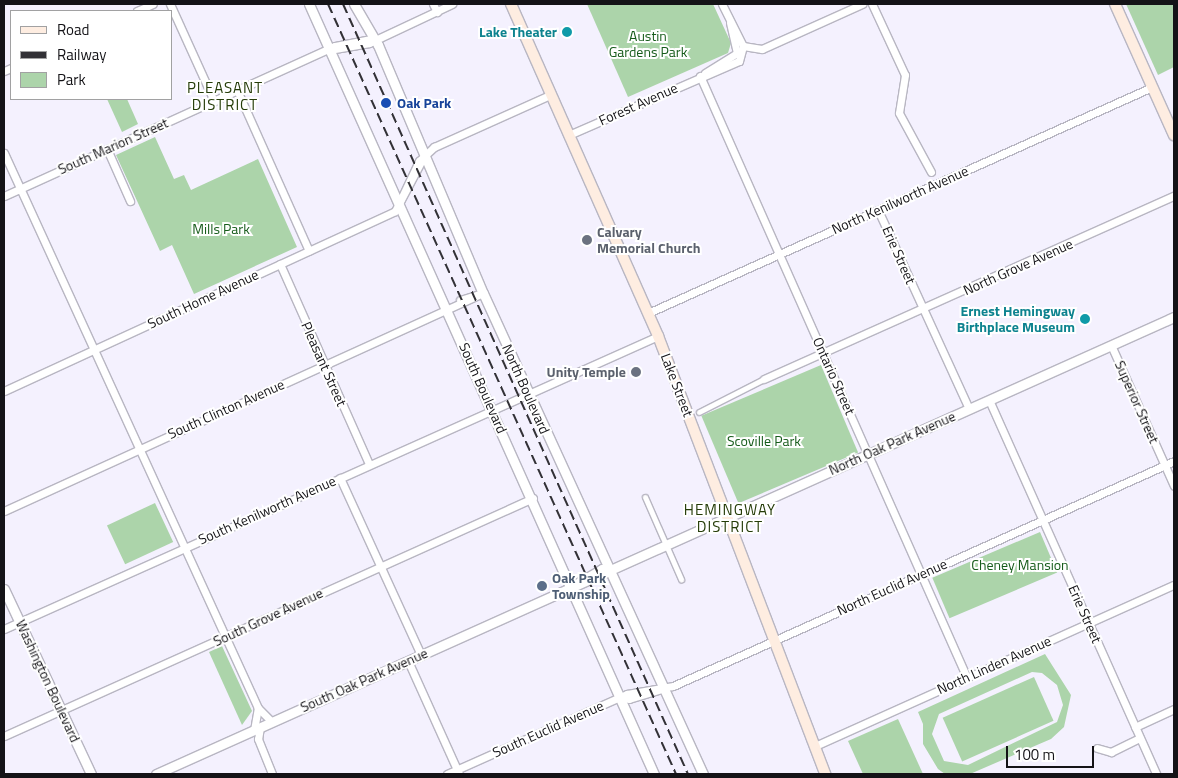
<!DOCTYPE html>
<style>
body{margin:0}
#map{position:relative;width:1178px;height:778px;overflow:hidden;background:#f4f1fe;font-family:"Titillium Web",sans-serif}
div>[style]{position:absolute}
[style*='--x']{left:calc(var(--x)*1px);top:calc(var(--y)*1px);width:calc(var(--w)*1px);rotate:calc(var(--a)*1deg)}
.green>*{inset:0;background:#acd4aa;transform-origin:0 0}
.roads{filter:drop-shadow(1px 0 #b8b6c2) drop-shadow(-1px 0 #b8b6c2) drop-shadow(0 1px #b8b6c2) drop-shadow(0 -1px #b8b6c2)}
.pedestrian>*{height:5px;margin:-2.5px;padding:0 2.5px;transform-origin:2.5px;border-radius:2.5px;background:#fff}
.minor>*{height:7px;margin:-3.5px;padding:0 3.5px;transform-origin:3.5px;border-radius:3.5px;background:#fff}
.tertiary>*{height:9px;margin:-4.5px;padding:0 4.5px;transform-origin:4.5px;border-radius:4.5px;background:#fff}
.secondary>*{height:10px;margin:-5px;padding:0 5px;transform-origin:5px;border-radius:5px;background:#feede1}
.rail>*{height:2px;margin-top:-1px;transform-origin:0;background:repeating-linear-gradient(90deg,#323136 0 10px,transparent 0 15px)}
.dots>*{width:14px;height:14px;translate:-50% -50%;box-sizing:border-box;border:2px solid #fff;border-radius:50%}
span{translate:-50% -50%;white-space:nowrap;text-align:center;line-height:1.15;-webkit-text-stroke:4px #fff;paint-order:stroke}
.culture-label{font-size:14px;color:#0d838f;font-weight:700}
.right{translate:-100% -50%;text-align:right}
.park-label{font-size:14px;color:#165b1a}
.transit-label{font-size:14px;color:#164399;font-weight:700}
.left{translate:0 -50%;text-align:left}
.street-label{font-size:14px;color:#141317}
.worship-label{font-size:14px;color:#5b616d;font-weight:700}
.service-label{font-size:14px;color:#4e5e75;font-weight:700}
.neighbourhood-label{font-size:15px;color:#253c08;letter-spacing:1px}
.frame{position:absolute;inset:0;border:5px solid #141317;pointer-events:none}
.legend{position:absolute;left:10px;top:10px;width:162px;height:90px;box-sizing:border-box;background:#fff;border:1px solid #a1a1a2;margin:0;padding:6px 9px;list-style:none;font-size:15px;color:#141317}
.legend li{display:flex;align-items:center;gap:10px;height:25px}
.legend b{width:25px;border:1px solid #a1a1a2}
.scale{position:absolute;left:1006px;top:746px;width:88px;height:22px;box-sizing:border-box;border:2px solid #141317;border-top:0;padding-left:6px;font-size:15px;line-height:18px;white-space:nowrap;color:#141317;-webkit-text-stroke:4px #fff;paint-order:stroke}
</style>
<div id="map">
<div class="green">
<i style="clip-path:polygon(587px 4px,713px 4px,731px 43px,728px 53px,628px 97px)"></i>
<i style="clip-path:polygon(1126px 4px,1174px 4px,1174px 67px,1158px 75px)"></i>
<i style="clip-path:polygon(107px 99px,127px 99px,138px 124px,122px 132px)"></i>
<i style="clip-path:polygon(155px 137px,174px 179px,184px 175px,191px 190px,258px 159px,297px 247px,194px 294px,172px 245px,160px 251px,116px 155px)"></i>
<i style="left:821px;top:365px;width:95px;height:130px;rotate:67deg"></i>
<i style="left:155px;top:503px;width:43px;height:53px;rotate:65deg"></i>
<i style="left:1040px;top:532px;width:44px;height:117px;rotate:67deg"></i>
<i style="clip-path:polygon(222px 646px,252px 711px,242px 725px,209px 652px)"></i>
<i style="clip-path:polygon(evenodd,1045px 654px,1071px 695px,1064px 727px,1051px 739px,970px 774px,945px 774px,938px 769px,923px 744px,923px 724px,918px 712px,1045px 654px,1032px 672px,1042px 673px,1057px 685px,1063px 705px,1057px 722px,968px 765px,944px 761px,932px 734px,939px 714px,1032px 672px)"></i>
<i style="left:1034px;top:677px;width:48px;height:100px;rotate:66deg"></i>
<i style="clip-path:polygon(898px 719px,923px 774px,863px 774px,848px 741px)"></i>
</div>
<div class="roads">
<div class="pedestrian">
<i style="--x:699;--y:412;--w:73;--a:-26.9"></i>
<i style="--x:645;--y:497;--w:90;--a:66.3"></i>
</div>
<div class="minor">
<i style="--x:170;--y:4;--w:107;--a:65.6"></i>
<i style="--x:433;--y:4;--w:9;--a:63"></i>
<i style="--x:872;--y:4;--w:78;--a:65.1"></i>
<i style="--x:905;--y:75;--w:38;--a:99"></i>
<i style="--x:899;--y:113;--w:67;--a:61.5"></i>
<i style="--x:137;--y:11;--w:17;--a:-24"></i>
<i style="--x:743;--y:46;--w:19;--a:9"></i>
<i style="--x:762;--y:49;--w:110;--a:-24.2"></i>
<i style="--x:329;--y:50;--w:41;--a:-9.9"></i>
<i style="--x:369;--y:43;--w:92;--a:-25.2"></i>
<i style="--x:4;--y:71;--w:8;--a:-23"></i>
<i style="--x:705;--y:73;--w:38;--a:-32"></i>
<i style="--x:737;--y:53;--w:31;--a:-103"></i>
<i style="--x:700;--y:76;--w:659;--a:66.08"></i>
<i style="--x:237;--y:90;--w:176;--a:65.9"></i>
<i style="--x:571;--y:134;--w:183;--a:-23.5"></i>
<i style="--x:739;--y:61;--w:16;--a:-75"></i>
<i style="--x:743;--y:46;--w:47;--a:-116.6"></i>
<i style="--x:107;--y:149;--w:57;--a:66.1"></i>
<i style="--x:4;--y:153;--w:610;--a:65.41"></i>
<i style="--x:258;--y:708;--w:20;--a:45"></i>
<i style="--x:4;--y:196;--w:363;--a:-24.4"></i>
<i style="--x:335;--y:46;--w:38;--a:-11"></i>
<i style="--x:399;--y:203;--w:47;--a:-64.5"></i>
<i style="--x:419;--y:161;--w:21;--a:-43"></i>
<i style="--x:434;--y:147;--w:129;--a:-24.2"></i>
<i style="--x:878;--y:210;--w:219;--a:65.4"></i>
<i style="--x:280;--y:264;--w:219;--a:66"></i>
<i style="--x:460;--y:300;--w:24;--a:-17"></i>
<i style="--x:648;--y:313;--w:552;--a:-24.15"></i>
<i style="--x:1111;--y:345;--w:154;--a:65.9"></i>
<i style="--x:764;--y:379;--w:449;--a:-24.1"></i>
<i style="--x:4;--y:391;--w:430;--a:-24.7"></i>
<i style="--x:395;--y:211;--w:62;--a:-62.2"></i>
<i style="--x:989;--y:400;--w:410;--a:65.9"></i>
<i style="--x:340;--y:478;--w:195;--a:65.4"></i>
<i style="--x:4;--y:511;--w:526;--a:-24.47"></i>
<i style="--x:4;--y:629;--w:717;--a:-24.13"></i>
<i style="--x:408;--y:661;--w:124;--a:65.7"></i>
<i style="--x:622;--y:697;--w:7;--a:16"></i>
<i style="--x:629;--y:699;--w:37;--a:-17"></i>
<i style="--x:260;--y:727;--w:12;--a:99"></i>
<i style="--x:258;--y:739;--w:38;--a:68"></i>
<i style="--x:1135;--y:727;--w:43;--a:-24.8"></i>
<i style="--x:254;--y:730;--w:22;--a:-80"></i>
<i style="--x:4;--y:736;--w:580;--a:-24.22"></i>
<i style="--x:815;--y:746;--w:393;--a:-24.2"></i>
<i style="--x:1097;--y:748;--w:15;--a:16"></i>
<i style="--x:1111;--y:752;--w:32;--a:-26"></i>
<i style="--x:447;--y:774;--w:197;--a:-24"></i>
<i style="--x:627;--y:694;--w:47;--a:-9.9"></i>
<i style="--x:673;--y:686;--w:549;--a:-24.18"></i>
</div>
<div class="tertiary">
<i style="--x:309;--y:4;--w:844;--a:65.87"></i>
<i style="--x:354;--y:4;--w:48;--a:59.7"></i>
<i style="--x:378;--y:45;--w:269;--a:67.1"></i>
<i style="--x:483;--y:293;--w:529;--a:65.42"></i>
<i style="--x:573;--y:586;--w:34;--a:-30"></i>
<i style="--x:602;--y:569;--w:8;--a:0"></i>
<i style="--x:4;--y:589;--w:204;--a:64.8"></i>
<i style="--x:156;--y:774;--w:1116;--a:-24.18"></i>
</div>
<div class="secondary">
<i style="--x:511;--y:4;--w:363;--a:66.1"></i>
<i style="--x:658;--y:336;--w:469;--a:69.1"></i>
<i style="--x:1115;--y:4;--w:144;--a:65.8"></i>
</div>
</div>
<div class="rail">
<i style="--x:328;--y:4;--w:845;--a:65.68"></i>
<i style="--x:343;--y:4;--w:844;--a:65.87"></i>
</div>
<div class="dots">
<i style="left:567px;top:32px;background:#0f9aa8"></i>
<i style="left:386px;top:103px;background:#1a4fb4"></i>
<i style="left:587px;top:240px;background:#6b7280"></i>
<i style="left:1085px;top:319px;background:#0f9aa8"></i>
<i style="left:636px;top:372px;background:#6b7280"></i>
<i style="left:542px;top:586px;background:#5c6f8a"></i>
</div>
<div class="culture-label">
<span class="right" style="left:557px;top:32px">Lake Theater</span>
<span class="right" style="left:1075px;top:319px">Ernest Hemingway<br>Birthplace Museum</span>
</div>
<div class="park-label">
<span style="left:648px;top:44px">Austin<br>Gardens Park</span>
<span style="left:221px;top:229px">Mills Park</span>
<span style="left:764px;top:441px">Scoville Park</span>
<span style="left:1020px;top:565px">Cheney Mansion</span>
</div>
<div class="transit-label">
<span class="left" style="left:397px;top:103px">Oak Park</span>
</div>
<div class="street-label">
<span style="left:638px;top:104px;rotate:-24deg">Forest Avenue</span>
<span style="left:113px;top:146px;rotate:-24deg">South Marion Street</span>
<span style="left:900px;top:200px;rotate:-24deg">North Kenilworth Avenue</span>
<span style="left:899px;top:255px;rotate:66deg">Erie Street</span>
<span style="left:1018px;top:267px;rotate:-24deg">North Grove Avenue</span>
<span style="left:203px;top:299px;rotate:-25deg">South Home Avenue</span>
<span style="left:324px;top:364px;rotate:66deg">Pleasant Street</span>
<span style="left:834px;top:376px;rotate:66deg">Ontario Street</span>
<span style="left:677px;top:385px;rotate:69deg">Lake Street</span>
<span style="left:483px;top:388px;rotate:66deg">South Boulevard</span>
<span style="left:526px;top:389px;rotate:66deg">North Boulevard</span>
<span style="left:1137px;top:402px;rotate:66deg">Superior Street</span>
<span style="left:226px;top:409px;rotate:-24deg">South Clinton Avenue</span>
<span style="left:892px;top:443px;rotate:-24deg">North Oak Park Avenue</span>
<span style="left:267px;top:510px;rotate:-24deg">South Kenilworth Avenue</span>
<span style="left:892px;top:587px;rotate:-24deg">North Euclid Avenue</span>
<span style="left:1085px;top:614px;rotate:66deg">Erie Street</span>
<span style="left:268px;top:617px;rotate:-25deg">South Grove Avenue</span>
<span style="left:994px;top:665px;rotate:-24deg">North Linden Avenue</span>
<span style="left:364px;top:680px;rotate:-24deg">South Oak Park Avenue</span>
<span style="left:48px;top:681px;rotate:65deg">Washington Boulevard</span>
<span style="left:548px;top:729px;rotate:-24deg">South Euclid Avenue</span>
</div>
<div class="worship-label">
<span class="left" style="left:597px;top:240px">Calvary<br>Memorial Church</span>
<span class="right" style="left:626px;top:372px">Unity Temple</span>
</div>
<div class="service-label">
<span class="left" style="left:552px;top:586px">Oak Park<br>Township</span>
</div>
<div class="neighbourhood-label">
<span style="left:225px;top:96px">PLEASANT<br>DISTRICT</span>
<span style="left:730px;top:518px">HEMINGWAY<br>DISTRICT</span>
</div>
<div class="frame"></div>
<ul class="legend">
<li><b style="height:6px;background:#feede1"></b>Road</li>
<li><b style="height:6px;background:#323136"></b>Railway</li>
<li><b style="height:14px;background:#acd4aa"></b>Park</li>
</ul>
<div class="scale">100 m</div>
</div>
